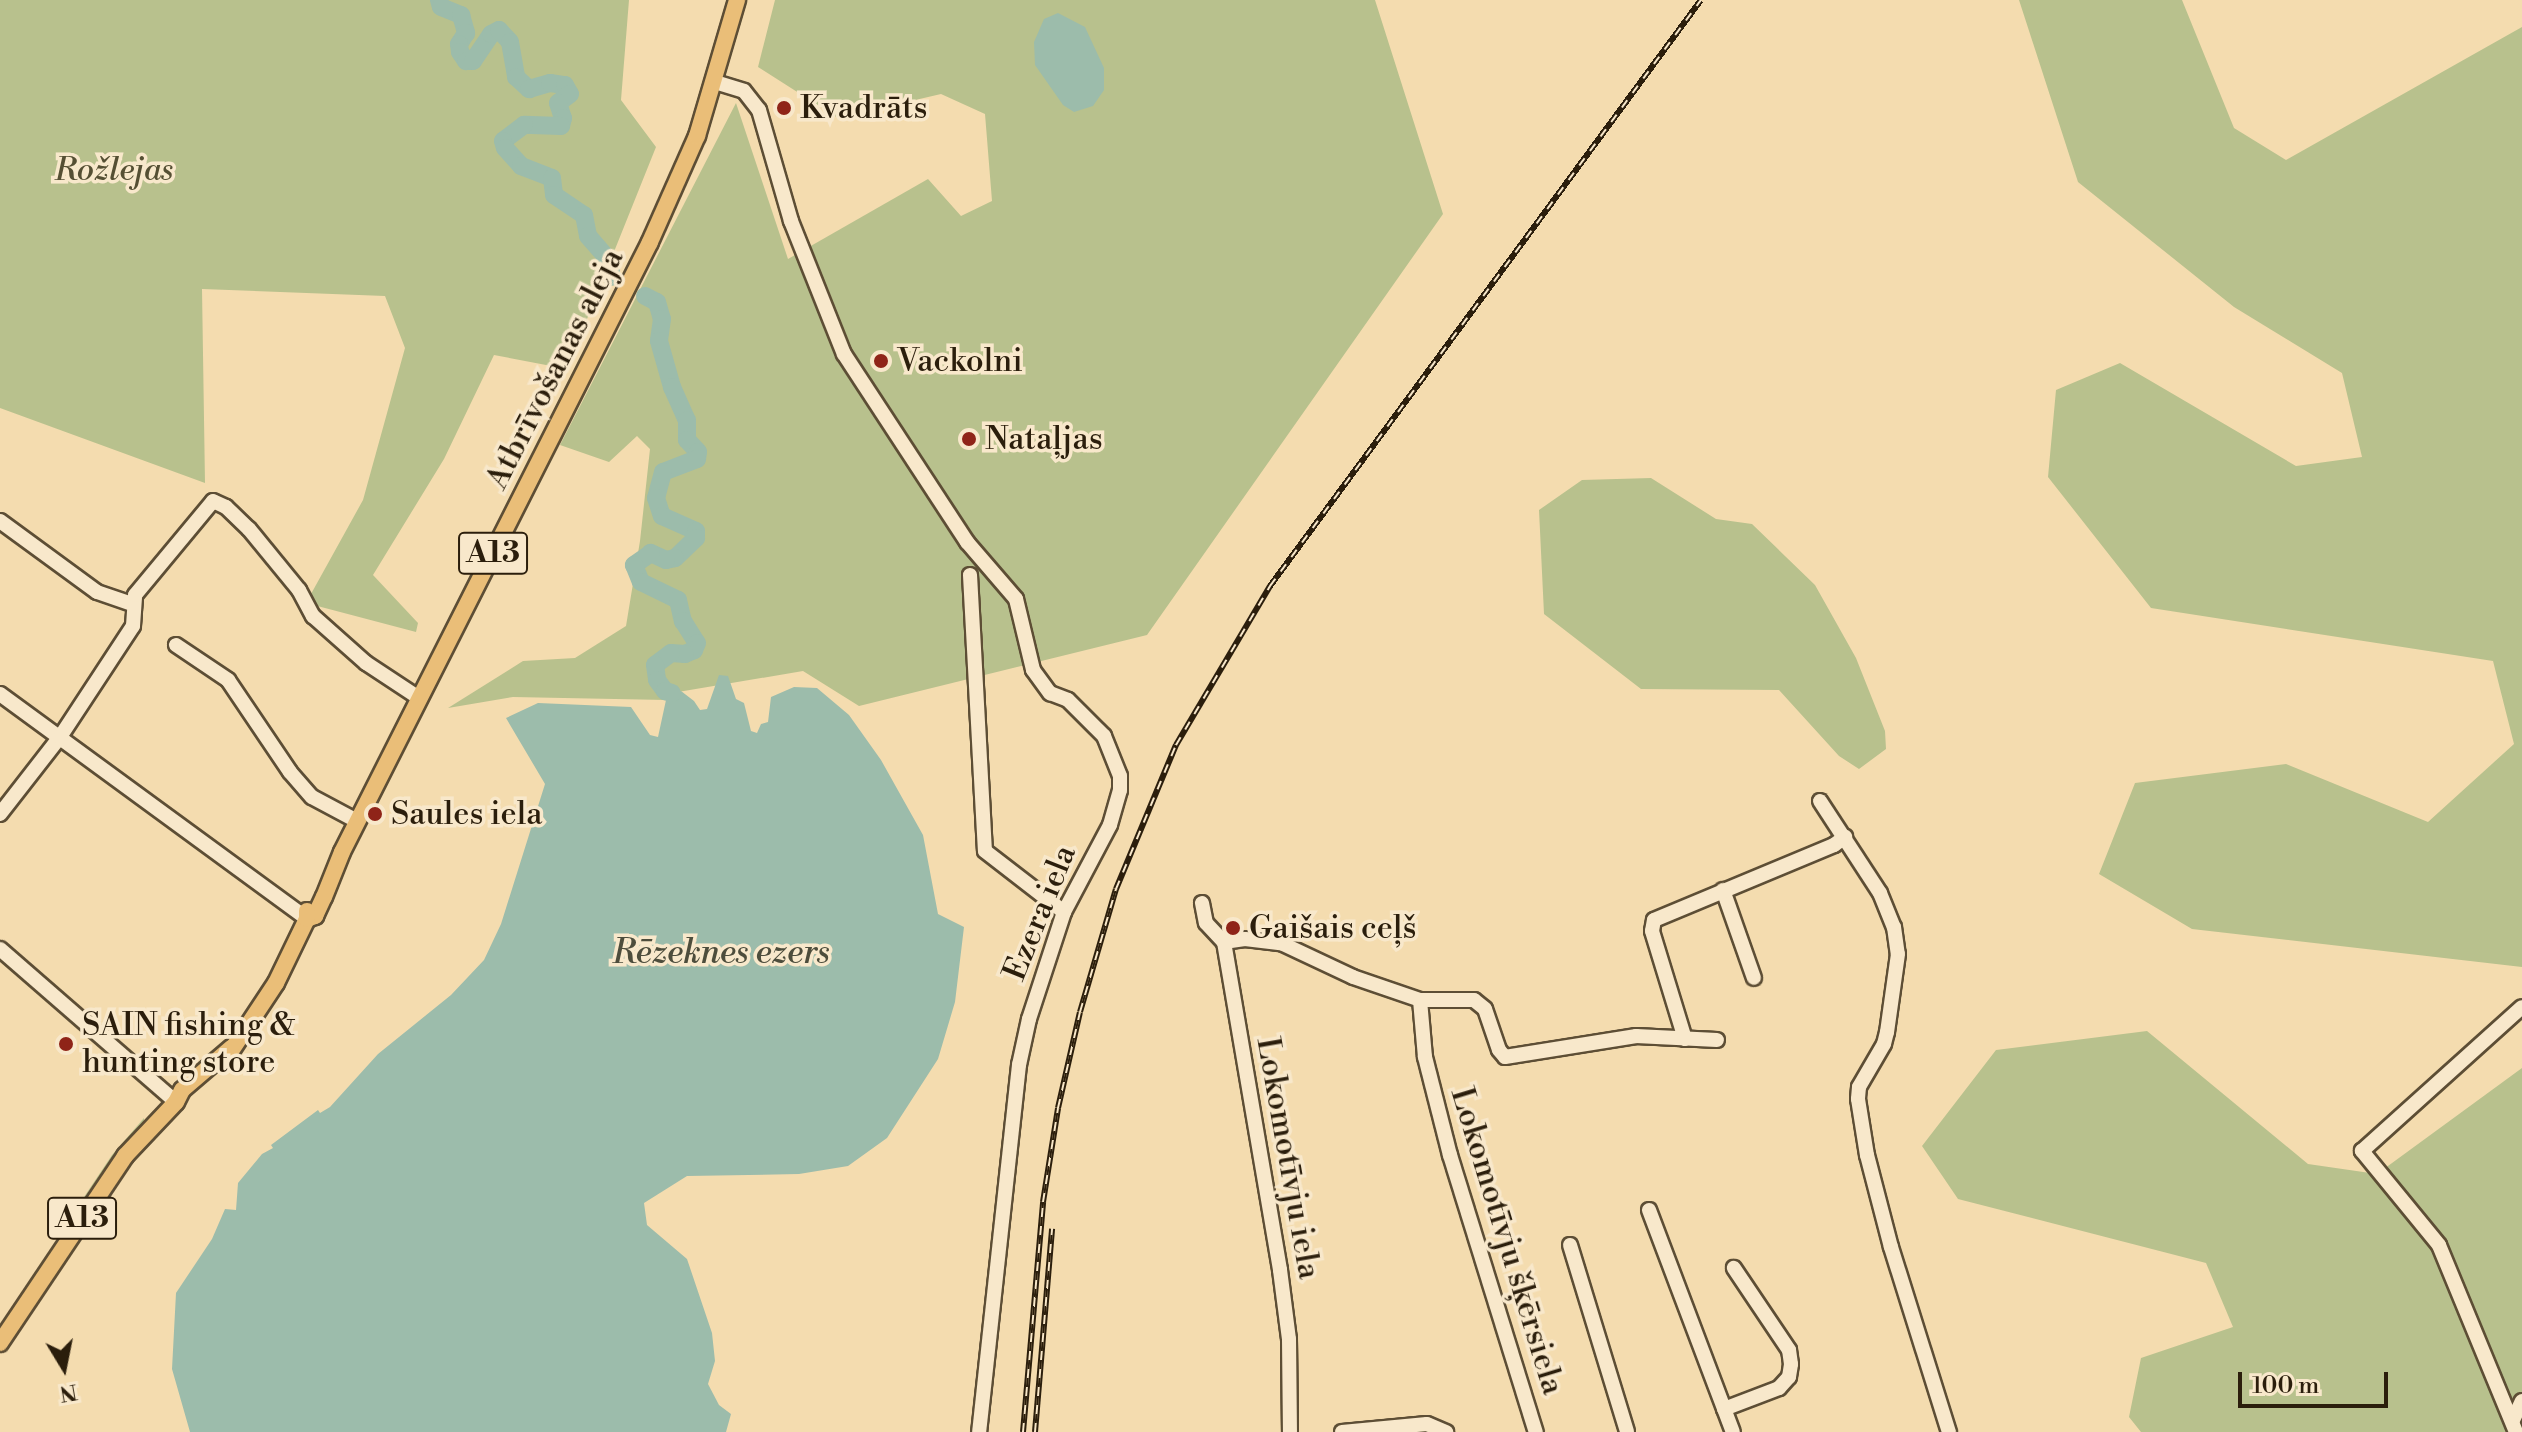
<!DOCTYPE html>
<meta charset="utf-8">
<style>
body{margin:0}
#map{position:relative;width:2522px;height:1432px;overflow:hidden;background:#f4dcaf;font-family:"Libre Bodoni",serif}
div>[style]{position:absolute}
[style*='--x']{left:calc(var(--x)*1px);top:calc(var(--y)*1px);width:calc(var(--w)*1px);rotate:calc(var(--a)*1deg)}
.green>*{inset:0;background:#b8c18d}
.water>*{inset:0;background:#9cbcab}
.river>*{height:18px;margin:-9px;padding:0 9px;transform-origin:9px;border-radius:9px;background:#9cbcab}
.roads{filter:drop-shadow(2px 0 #5d4e35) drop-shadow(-2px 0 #5d4e35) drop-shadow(0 2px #5d4e35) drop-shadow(0 -2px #5d4e35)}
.minor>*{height:14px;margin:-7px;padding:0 7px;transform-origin:7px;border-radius:7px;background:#f8e8cb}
.major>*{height:16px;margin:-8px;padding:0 8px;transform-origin:8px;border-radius:8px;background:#eabe78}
.rail>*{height:6px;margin-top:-3px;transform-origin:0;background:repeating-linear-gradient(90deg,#f8e8cb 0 9px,#2b1e0c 0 18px);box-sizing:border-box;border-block:2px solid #2b1e0c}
.dots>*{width:22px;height:22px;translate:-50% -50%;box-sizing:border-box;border:4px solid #f8e8cb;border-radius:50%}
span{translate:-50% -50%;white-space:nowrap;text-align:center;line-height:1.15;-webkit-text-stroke:7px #f8e8cb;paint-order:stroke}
.shield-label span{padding:2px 6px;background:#f8e8cb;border:2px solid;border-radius:6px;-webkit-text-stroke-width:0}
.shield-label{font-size:30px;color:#2b1e0c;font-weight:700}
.poi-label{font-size:32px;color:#2b1e0c}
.left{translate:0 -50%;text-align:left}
.park-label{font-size:32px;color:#554f33;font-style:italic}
.street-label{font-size:32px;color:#2b1e0c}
.water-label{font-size:34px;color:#4d4d3c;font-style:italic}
.north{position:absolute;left:24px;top:1328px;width:80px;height:80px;-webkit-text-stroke:6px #f8e8cb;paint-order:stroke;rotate:170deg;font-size:22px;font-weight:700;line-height:32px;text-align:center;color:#2b1e0c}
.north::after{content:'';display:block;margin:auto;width:28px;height:36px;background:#2b1e0c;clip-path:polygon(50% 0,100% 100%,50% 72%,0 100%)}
.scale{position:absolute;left:2238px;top:1372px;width:150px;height:36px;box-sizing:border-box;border:4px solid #2b1e0c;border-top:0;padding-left:10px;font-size:24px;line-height:28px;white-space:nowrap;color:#2b1e0c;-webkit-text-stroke:6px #f8e8cb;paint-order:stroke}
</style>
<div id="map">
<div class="green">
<i style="clip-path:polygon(0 0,629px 0,621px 100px,656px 147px,567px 369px,494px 355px,444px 459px,373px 575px,418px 623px,416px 632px,306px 603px,363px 500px,405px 348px,385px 296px,202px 289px,205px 483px,0 408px)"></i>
<i style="clip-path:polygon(775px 0,1375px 0,1443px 214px,1147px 635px,859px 706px,803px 671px,672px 693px,666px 700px,513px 697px,448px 708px,523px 661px,575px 658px,626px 626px,640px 541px,650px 449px,637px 436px,609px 462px,560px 445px,736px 103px,788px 259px,928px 179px,961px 216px,992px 201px,985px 114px,941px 94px,838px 118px,758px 67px)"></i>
<i style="clip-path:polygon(2019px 0,2182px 0,2234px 128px,2286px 160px,2522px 27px,2522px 967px,2192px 929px,2099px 874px,2135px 783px,2286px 764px,2428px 822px,2514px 744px,2493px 661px,2151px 608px,2048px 477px,2056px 390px,2120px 363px,2296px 466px,2362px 457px,2342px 373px,2234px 307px,2078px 182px)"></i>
<i style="clip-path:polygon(1651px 478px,1716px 519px,1752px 524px,1815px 585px,1856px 658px,1885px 731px,1886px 749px,1859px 769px,1839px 756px,1779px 690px,1641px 689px,1544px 614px,1539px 510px,1582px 480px)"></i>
<i style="clip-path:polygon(2147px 1031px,2308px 1164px,2377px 1174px,2522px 1068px,2522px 1432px,2141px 1432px,2129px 1417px,2141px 1358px,2233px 1327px,2206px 1263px,1958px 1199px,1922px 1146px,1996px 1050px)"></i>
<i style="clip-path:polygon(144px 1118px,144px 1124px,113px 1156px,56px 1239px,112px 1155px)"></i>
</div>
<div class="water">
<i style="clip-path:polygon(1058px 13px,1085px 27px,1104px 68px,1104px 90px,1093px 106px,1074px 112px,1063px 105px,1035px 65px,1034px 42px,1044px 19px)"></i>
<i style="clip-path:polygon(719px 675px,728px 676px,736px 699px,744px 703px,751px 731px,757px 733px,761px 724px,768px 722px,771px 697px,794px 687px,817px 688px,849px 715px,881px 760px,923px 835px,938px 914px,964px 927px,955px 1002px,938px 1059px,887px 1138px,848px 1166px,799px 1174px,687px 1176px,644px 1203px,647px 1225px,687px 1259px,712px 1333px,715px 1361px,708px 1384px,719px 1405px,731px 1414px,726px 1432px,190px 1432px,172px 1369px,176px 1293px,212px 1239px,225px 1209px,236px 1210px,238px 1183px,262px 1154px,273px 1148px,271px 1145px,318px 1110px,320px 1113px,330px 1107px,378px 1054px,451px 995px,484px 960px,501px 924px,545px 784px,506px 718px,538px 703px,631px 707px,650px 735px,658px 737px,666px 700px,672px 693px,681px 691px,694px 701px,700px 710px,707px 709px)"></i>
</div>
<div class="river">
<i style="--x:439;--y:0;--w:7;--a:74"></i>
<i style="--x:441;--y:7;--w:22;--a:22"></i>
<i style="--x:461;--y:15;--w:19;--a:74"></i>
<i style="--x:466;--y:33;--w:13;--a:122"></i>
<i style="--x:459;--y:44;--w:8;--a:83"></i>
<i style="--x:460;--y:52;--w:11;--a:56"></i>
<i style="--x:466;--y:61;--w:7;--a:0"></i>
<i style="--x:473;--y:61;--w:32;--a:-56"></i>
<i style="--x:491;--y:34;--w:9;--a:-27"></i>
<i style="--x:499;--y:30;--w:16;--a:47"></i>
<i style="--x:510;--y:42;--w:36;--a:80"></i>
<i style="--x:516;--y:77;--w:18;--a:43"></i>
<i style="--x:529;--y:89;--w:22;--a:-16"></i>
<i style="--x:550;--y:83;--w:15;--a:8"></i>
<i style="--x:565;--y:85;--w:10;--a:61"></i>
<i style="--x:570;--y:94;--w:15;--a:143"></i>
<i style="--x:558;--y:103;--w:16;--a:72"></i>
<i style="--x:563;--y:118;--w:8;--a:104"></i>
<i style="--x:561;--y:126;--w:37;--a:-178"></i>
<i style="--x:524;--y:125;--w:26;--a:143"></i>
<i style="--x:503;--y:141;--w:7;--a:74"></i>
<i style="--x:505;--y:148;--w:24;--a:48"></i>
<i style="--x:521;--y:166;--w:33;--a:21"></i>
<i style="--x:552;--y:178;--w:17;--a:83"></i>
<i style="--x:554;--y:195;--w:36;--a:34"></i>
<i style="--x:584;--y:215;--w:21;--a:79"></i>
<i style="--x:588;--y:236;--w:35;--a:49"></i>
<i style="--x:611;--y:262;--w:15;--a:90"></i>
<i style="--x:645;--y:296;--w:13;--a:27"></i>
<i style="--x:657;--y:302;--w:18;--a:74"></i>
<i style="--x:662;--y:319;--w:22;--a:98"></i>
<i style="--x:659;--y:341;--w:48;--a:74.2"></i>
<i style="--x:672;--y:387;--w:36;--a:66"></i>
<i style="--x:687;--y:420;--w:20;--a:90"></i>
<i style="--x:687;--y:440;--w:16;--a:47"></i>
<i style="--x:698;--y:452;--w:7;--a:98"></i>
<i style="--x:697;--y:459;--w:36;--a:159"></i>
<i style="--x:663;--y:472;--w:27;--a:105"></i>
<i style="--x:656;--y:498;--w:19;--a:72"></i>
<i style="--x:662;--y:516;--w:37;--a:24"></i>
<i style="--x:696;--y:531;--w:7;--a:90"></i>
<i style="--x:696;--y:538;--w:29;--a:136"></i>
<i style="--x:675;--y:558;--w:9;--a:167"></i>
<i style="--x:666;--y:560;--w:17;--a:-155"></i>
<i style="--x:651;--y:553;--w:21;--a:145"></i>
<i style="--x:634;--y:565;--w:18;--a:68"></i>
<i style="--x:641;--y:582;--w:41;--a:25.9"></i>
<i style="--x:678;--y:600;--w:22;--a:77"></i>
<i style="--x:683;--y:621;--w:26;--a:58"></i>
<i style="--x:697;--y:643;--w:8;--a:113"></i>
<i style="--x:694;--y:650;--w:10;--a:156"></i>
<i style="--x:685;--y:654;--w:14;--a:-176"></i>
<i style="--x:671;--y:653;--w:20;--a:143"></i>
<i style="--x:655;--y:665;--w:15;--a:82"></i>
<i style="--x:657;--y:680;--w:14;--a:54"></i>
<i style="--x:665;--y:691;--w:7;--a:16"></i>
</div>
<div class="roads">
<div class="minor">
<i style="--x:715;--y:82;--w:30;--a:17"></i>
<i style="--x:744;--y:91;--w:24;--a:52"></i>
<i style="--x:759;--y:110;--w:116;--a:73.9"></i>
<i style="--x:791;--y:221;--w:143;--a:68.3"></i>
<i style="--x:844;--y:354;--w:225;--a:56.8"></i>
<i style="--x:967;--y:542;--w:75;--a:49.3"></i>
<i style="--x:1016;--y:599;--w:73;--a:76.5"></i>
<i style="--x:1033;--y:670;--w:29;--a:54"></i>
<i style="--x:1050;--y:693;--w:19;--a:21"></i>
<i style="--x:1068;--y:700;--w:51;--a:45"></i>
<i style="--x:1104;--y:736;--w:43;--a:68.2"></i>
<i style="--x:1120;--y:776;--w:14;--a:90"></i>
<i style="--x:1120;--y:790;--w:36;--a:106"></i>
<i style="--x:1110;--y:825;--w:98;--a:117.9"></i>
<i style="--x:1064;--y:912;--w:113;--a:108.1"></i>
<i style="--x:1029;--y:1019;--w:47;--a:102.3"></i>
<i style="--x:1019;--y:1065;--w:369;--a:96.2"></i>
<i style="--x:0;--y:521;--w:120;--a:36.2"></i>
<i style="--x:97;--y:592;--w:39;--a:19"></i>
<i style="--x:970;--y:575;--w:276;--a:86.9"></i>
<i style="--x:985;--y:851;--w:100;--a:37.7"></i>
<i style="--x:176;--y:645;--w:63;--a:33.9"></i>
<i style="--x:228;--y:680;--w:111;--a:56"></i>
<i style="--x:290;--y:772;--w:33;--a:49"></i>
<i style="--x:312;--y:797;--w:51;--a:28.1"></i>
<i style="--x:0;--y:694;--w:381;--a:36.2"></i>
<i style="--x:1820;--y:801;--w:110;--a:56.9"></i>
<i style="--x:1880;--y:893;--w:37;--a:68"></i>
<i style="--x:1894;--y:927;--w:27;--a:82"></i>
<i style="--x:1898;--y:954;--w:79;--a:98"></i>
<i style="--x:1887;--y:1032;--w:12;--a:104"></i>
<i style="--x:1884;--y:1044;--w:50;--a:120.2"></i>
<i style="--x:1859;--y:1087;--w:12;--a:95"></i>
<i style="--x:1858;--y:1099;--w:57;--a:80.9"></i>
<i style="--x:1867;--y:1155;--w:95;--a:75.4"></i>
<i style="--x:1891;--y:1247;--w:194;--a:72.6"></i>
<i style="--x:0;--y:814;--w:98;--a:-52.1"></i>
<i style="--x:60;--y:737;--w:133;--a:-56.7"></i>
<i style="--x:133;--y:626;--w:31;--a:-86"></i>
<i style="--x:135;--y:595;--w:122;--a:-50.3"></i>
<i style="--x:213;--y:501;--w:14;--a:25"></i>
<i style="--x:226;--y:507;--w:32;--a:44"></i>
<i style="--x:249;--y:529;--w:79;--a:50.7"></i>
<i style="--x:299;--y:590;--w:30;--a:62"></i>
<i style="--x:313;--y:616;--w:71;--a:41.6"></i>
<i style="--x:366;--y:663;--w:64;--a:33.4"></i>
<i style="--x:1723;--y:890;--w:93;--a:70.6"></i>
<i style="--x:1202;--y:903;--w:20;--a:79"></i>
<i style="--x:1206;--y:923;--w:26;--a:47"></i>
<i style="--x:1224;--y:942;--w:333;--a:80.3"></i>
<i style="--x:1280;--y:1270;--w:70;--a:82.6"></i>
<i style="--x:1289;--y:1339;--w:93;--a:89.4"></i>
<i style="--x:1224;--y:942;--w:21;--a:-8"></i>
<i style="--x:1245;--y:939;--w:38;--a:7"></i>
<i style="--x:1283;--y:944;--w:77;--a:25.2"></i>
<i style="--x:1353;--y:977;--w:71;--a:18.9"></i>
<i style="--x:1420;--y:1000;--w:54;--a:0"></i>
<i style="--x:1474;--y:1000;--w:14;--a:39"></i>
<i style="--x:1485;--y:1009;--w:43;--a:71.1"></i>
<i style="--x:1499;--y:1050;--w:9;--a:49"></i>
<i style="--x:1505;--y:1057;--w:133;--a:-9.1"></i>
<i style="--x:1636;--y:1036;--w:81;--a:2.8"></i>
<i style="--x:0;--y:949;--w:233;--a:41"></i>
<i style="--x:1420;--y:1000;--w:57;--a:85"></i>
<i style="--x:1425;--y:1057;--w:101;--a:75.7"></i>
<i style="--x:1450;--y:1155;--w:290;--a:72.8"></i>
<i style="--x:1685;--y:1039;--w:113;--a:-107"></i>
<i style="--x:1652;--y:931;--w:11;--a:-80"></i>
<i style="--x:1654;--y:920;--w:195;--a:-22.6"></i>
<i style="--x:1834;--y:845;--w:14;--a:-36"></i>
<i style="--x:1649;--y:1210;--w:237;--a:69.3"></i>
<i style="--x:1570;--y:1245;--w:195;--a:73"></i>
<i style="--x:1724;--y:1409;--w:59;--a:-20.9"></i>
<i style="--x:1779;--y:1388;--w:15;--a:-48"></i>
<i style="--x:1789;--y:1377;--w:13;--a:-81"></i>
<i style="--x:1791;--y:1364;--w:14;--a:-98"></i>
<i style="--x:1789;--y:1350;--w:99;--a:-123.9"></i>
<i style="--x:2513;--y:1420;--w:21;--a:-65"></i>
<i style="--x:1342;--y:1432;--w:85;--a:-5.4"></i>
<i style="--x:1427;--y:1424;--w:21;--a:23"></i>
<i style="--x:2516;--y:1432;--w:202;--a:-112.4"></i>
<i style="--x:2439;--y:1245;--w:122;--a:-129.3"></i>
<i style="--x:2362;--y:1151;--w:215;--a:-42"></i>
</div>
<div class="major">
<i style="--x:307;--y:919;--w:9;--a:-21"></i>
<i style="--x:315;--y:916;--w:21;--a:-65"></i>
<i style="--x:324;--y:897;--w:48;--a:-68.2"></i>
<i style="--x:342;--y:852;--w:683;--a:-63.21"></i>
<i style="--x:650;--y:242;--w:116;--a:-66.1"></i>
<i style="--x:697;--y:136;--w:142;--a:-73.6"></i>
<i style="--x:227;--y:1057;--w:89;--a:-56.5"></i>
<i style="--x:276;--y:983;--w:71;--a:-64.2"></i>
<i style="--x:307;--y:919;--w:8;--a:-90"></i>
<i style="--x:0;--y:1343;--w:225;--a:-56.2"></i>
<i style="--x:125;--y:1156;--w:74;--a:-46.6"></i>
<i style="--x:176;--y:1102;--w:13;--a:-63"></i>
<i style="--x:182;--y:1090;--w:65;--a:-40.6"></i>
</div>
</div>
<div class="rail">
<i style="--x:1023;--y:1432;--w:231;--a:-85"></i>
<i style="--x:1043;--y:1202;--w:95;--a:-80.9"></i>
<i style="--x:1058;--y:1108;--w:98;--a:-77.1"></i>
<i style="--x:1080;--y:1012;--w:128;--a:-73.7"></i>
<i style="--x:1116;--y:889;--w:156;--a:-67.4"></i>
<i style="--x:1176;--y:745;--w:185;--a:-59.4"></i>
<i style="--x:1270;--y:586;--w:727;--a:-53.67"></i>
<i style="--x:1035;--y:1432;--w:204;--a:-85.2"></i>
</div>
<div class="dots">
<i style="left:784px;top:108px;background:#8f2418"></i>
<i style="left:881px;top:361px;background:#8f2418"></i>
<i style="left:969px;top:439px;background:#8f2418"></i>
<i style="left:375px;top:814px;background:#8f2418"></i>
<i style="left:1233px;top:928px;background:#8f2418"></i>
<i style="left:66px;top:1044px;background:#8f2418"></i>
</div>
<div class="shield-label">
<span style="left:493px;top:553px">A13</span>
<span style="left:82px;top:1218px">A13</span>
</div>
<div class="poi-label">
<span class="left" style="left:800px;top:108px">Kvadrāts</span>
<span class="left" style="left:897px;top:361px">Vackolni</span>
<span class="left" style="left:985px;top:439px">Nataļjas</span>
<span class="left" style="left:391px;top:814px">Saules iela</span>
<span class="left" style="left:1249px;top:928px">Gaišais ceļš</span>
<span class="left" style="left:82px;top:1044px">SAIN fishing &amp;<br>hunting store</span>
</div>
<div class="park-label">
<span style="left:114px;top:170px">Rožlejas</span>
</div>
<div class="street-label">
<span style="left:555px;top:369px;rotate:-63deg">Atbrīvošanas aleja</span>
<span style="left:1040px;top:913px;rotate:-68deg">Ezera iela</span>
<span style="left:1288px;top:1158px;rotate:80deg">Lokomotīvju iela</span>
<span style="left:1507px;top:1241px;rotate:73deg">Lokomotīvju šķērsiela</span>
</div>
<div class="water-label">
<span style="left:721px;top:954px">Rēzeknes ezers</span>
</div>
<div class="north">N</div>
<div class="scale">100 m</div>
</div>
